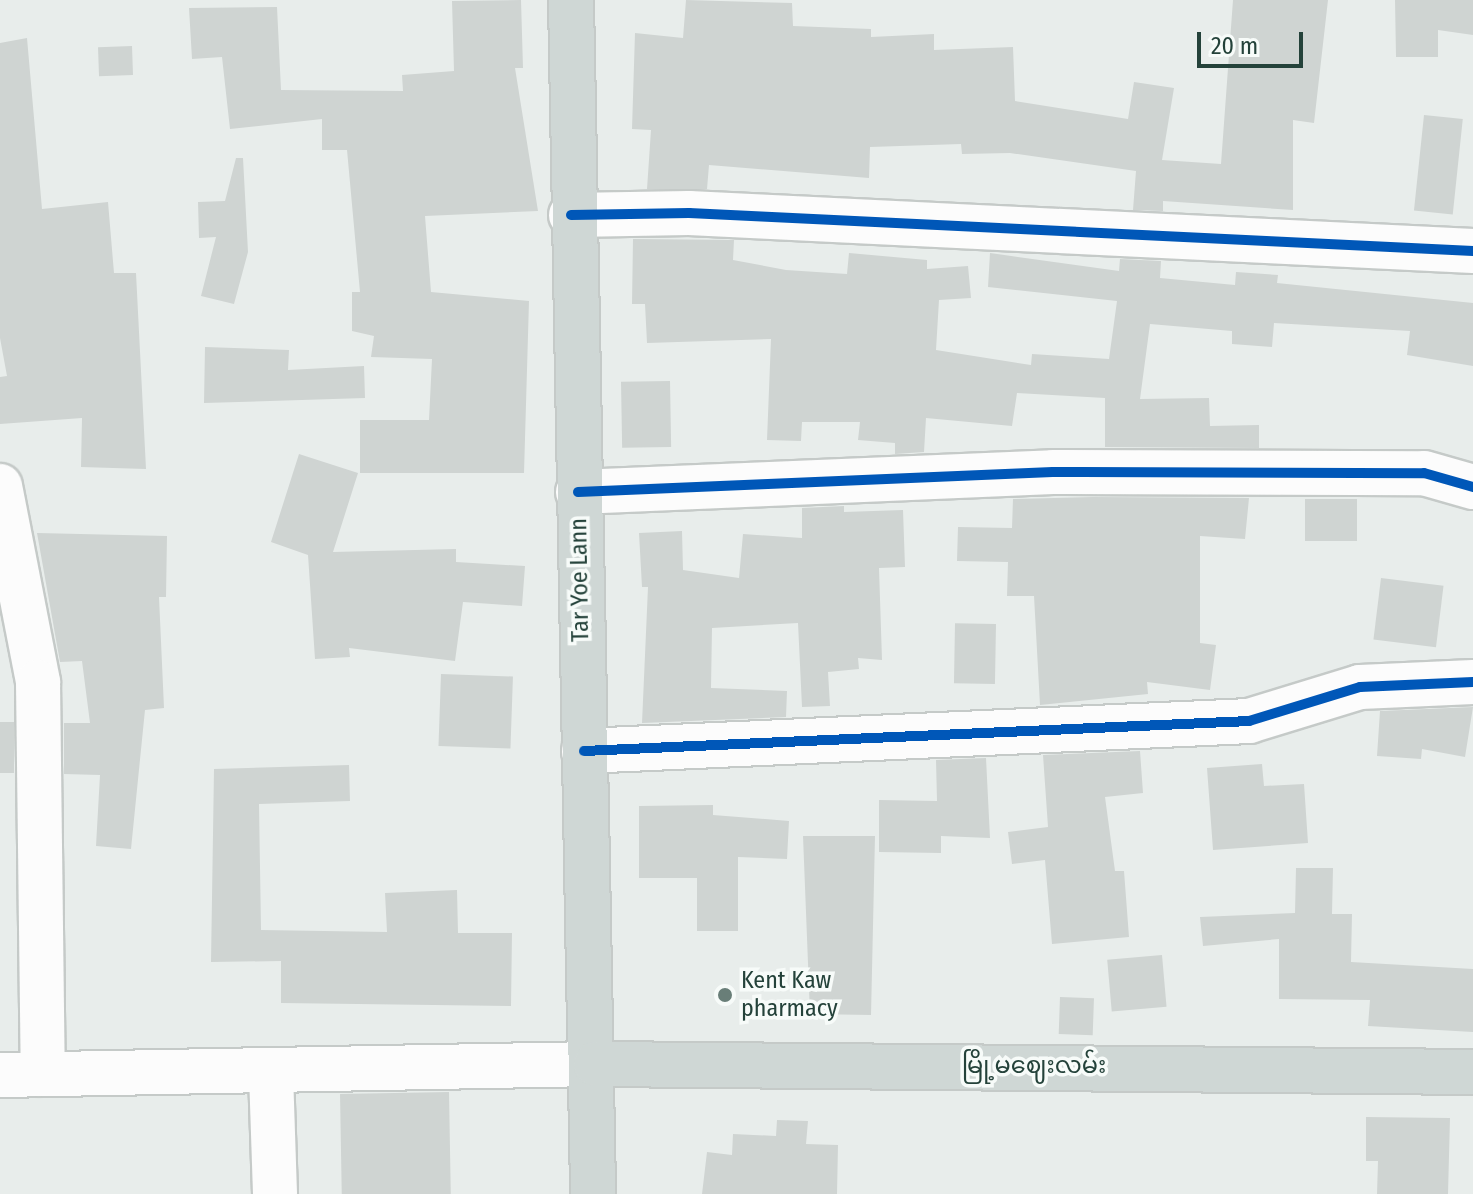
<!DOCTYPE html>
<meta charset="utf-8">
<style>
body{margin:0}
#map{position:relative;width:1473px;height:1194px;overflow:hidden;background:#e8edeb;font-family:"Fira Sans Condensed","Noto Sans Myanmar",sans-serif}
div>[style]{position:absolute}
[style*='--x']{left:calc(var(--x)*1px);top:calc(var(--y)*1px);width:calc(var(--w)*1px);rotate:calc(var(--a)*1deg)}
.building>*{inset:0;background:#cfd4d2;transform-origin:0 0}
.roads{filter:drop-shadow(2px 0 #c5cac8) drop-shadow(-2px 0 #c5cac8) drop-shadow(0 2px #c5cac8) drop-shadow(0 -2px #c5cac8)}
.minor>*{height:44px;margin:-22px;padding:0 22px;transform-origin:22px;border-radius:22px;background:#fcfcfc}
.major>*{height:44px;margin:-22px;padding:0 22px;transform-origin:22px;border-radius:22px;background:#cfd7d5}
.cycleway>*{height:10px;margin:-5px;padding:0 5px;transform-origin:5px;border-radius:5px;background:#0057b8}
.dots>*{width:22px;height:22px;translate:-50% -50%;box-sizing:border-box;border:4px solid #f7fbf9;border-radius:50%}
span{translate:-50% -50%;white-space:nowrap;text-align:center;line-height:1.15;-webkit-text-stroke:7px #f7fbf9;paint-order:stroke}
.street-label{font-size:24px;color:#24423a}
.poi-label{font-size:24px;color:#24423a}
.left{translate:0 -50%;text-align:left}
.scale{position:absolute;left:1197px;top:32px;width:106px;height:36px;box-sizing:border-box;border:4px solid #24423a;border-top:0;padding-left:10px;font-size:24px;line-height:28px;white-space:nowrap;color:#24423a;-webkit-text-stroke:6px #f7fbf9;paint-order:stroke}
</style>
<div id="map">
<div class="building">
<i style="clip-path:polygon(521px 0,523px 68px,515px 68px,538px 211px,425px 216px,431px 292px,529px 301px,524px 473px,360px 473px,360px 420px,429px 420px,432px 359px,371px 357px,374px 336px,352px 331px,352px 292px,360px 292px,347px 150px,322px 150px,322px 119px,230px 129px,222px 57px,192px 59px,189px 8px,277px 7px,281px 90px,403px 91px,402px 75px,454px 71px,452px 1px)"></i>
<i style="clip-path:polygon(686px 0,792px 3px,793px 26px,871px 29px,871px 37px,934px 34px,934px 50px,1013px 47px,1015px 101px,1128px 119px,1134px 82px,1174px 88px,1162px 160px,1221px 164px,1233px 0,1328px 0,1314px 123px,1293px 120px,1293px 210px,1163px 201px,1163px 211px,1133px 210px,1136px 171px,1010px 153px,962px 154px,961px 144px,870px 147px,869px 178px,709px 165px,707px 189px,647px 189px,651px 130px,632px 129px,635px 33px,683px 38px)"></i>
<i style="clip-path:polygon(1395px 0,1473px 0,1473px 35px,1438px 30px,1438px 57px,1396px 57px)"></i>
<i style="clip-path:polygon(27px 38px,42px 209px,108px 202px,114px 273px,136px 273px,146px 469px,81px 467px,82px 418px,0 424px,0 377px,7px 376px,0 338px,0 43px)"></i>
<i style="left:132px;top:46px;width:29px;height:34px;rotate:88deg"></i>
<i style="left:1424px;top:115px;width:39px;height:96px;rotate:6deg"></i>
<i style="clip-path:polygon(236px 158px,243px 158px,248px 252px,234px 304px,201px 296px,216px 237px,199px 238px,198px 202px,225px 201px)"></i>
<i style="clip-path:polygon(633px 239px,734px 240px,733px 260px,786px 270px,847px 274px,849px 253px,927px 260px,927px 269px,968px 266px,971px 298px,939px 300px,936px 350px,1031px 365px,1032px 354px,1109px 359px,1117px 301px,988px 287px,990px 253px,1119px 271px,1120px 259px,1161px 261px,1160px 278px,1235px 285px,1236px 272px,1278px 275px,1277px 283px,1473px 303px,1473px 366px,1407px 355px,1410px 331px,1274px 323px,1272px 347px,1232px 344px,1232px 331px,1150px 324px,1140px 399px,1209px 398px,1210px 426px,1259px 425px,1259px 448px,1105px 447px,1105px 398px,1017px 393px,1012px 426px,926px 418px,924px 452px,895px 454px,895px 443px,858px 440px,860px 422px,802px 422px,801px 441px,767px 440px,771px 339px,647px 343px,645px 304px,632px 304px)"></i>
<i style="clip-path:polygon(205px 347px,289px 350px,288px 370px,364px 366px,365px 398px,204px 403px)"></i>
<i style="left:670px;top:381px;width:66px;height:49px;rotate:89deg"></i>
<i style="clip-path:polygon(299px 454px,358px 473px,333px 552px,456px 549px,456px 562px,525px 566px,522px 606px,463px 602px,455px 661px,349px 648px,350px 657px,315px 659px,308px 555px,271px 542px)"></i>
<i style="clip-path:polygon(1093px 497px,1249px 498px,1245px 539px,1200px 536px,1200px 643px,1216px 645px,1210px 690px,1147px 682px,1148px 694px,1040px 705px,1034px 596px,1007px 596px,1008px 562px,957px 561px,958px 527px,1012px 528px,1013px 499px)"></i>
<i style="left:1305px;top:499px;width:52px;height:42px"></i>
<i style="clip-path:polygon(844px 506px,844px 512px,903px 510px,905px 567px,879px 568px,882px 660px,858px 658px,859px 669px,828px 672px,830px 706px,802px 707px,798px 623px,712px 628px,711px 688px,787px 691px,786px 717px,642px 723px,648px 587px,642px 587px,639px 533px,682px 531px,683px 570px,739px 578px,743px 534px,802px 538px,802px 508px)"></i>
<i style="clip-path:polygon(37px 533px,167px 536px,166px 597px,159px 597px,164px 708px,145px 710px,131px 849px,96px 846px,100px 775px,64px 774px,64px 723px,90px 723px,82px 661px,60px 662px)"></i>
<i style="left:1381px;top:578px;width:63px;height:62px;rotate:7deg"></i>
<i style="left:996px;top:624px;width:60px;height:41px;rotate:91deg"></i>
<i style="left:441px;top:674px;width:72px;height:72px;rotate:2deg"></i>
<i style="clip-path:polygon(1473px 707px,1465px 757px,1422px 749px,1421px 759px,1377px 756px,1380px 711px)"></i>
<i style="left:0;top:722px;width:14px;height:51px"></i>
<i style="clip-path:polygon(1140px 751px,1143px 793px,1105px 797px,1115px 871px,1124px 871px,1129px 937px,1052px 944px,1045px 860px,1012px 864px,1008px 832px,1048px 827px,1043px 755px)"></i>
<i style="clip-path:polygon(986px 758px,990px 838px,941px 836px,941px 853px,879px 852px,879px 800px,937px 801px,936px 760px)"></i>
<i style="clip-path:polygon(1262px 764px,1264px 786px,1304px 784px,1308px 843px,1213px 850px,1207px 768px)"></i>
<i style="clip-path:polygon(349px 765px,350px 801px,259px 804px,261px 930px,387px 932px,385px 893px,457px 890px,458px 933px,512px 933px,511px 1006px,281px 1003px,281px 961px,211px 962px,214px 769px)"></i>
<i style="clip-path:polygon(713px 805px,713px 815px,789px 821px,787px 859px,738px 857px,738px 931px,697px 931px,697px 878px,639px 878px,639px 806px)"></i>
<i style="clip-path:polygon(803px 836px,875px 836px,871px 1015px,810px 1014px)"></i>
<i style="clip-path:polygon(1296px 868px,1333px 868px,1332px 914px,1352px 914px,1351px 962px,1473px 969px,1473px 1032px,1368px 1026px,1370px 1000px,1279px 999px,1279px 939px,1203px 946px,1200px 917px,1295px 913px)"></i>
<i style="left:1162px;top:955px;width:52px;height:55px;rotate:85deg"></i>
<i style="left:1060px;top:997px;width:34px;height:37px;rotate:2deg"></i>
<i style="left:449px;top:1092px;width:102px;height:109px;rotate:89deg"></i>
<i style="clip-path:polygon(1366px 1117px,1450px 1118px,1448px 1194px,1377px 1194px,1378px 1161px,1366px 1161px)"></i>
<i style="clip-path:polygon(777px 1120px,808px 1121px,806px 1144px,838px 1145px,837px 1194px,702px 1194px,707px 1152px,732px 1155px,733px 1134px,776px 1136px)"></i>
</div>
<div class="roads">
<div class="minor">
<i style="--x:571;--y:215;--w:118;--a:-1"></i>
<i style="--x:689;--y:213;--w:785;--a:2.77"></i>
<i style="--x:0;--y:486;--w:200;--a:79"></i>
<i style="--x:38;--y:682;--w:392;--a:89.3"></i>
<i style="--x:578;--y:492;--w:475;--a:-2.4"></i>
<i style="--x:1053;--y:472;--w:371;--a:0.2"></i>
<i style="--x:1424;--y:473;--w:51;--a:15.9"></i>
<i style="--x:584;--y:751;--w:666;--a:-2.58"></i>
<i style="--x:1249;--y:721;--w:116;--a:-17"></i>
<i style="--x:1360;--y:687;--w:113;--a:-2.5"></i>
<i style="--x:271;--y:1073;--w:121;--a:88.1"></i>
<i style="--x:0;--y:1075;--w:596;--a:-1.06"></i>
</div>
<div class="major">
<i style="--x:571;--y:0;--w:1194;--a:88.94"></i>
<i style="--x:596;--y:1064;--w:877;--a:0.52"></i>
</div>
</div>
<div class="cycleway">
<i style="--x:571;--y:215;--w:118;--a:-1"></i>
<i style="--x:689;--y:213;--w:785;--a:2.77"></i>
<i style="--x:578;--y:492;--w:475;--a:-2.4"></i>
<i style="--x:1053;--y:472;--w:371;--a:0.2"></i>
<i style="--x:1424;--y:473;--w:51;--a:15.9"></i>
<i style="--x:584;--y:751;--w:666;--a:-2.58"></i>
<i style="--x:1249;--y:721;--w:116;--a:-17"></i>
<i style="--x:1360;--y:687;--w:113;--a:-2.5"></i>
</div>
<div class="dots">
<i style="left:725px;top:995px;background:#697e78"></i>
</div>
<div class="street-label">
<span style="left:580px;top:580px;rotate:-91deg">Tar Yoe Lann</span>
<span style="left:1034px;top:1066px">မြို့မဈေးလမ်း</span>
</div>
<div class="poi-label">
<span class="left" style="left:741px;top:995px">Kent Kaw<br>pharmacy</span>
</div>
<div class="scale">20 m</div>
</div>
